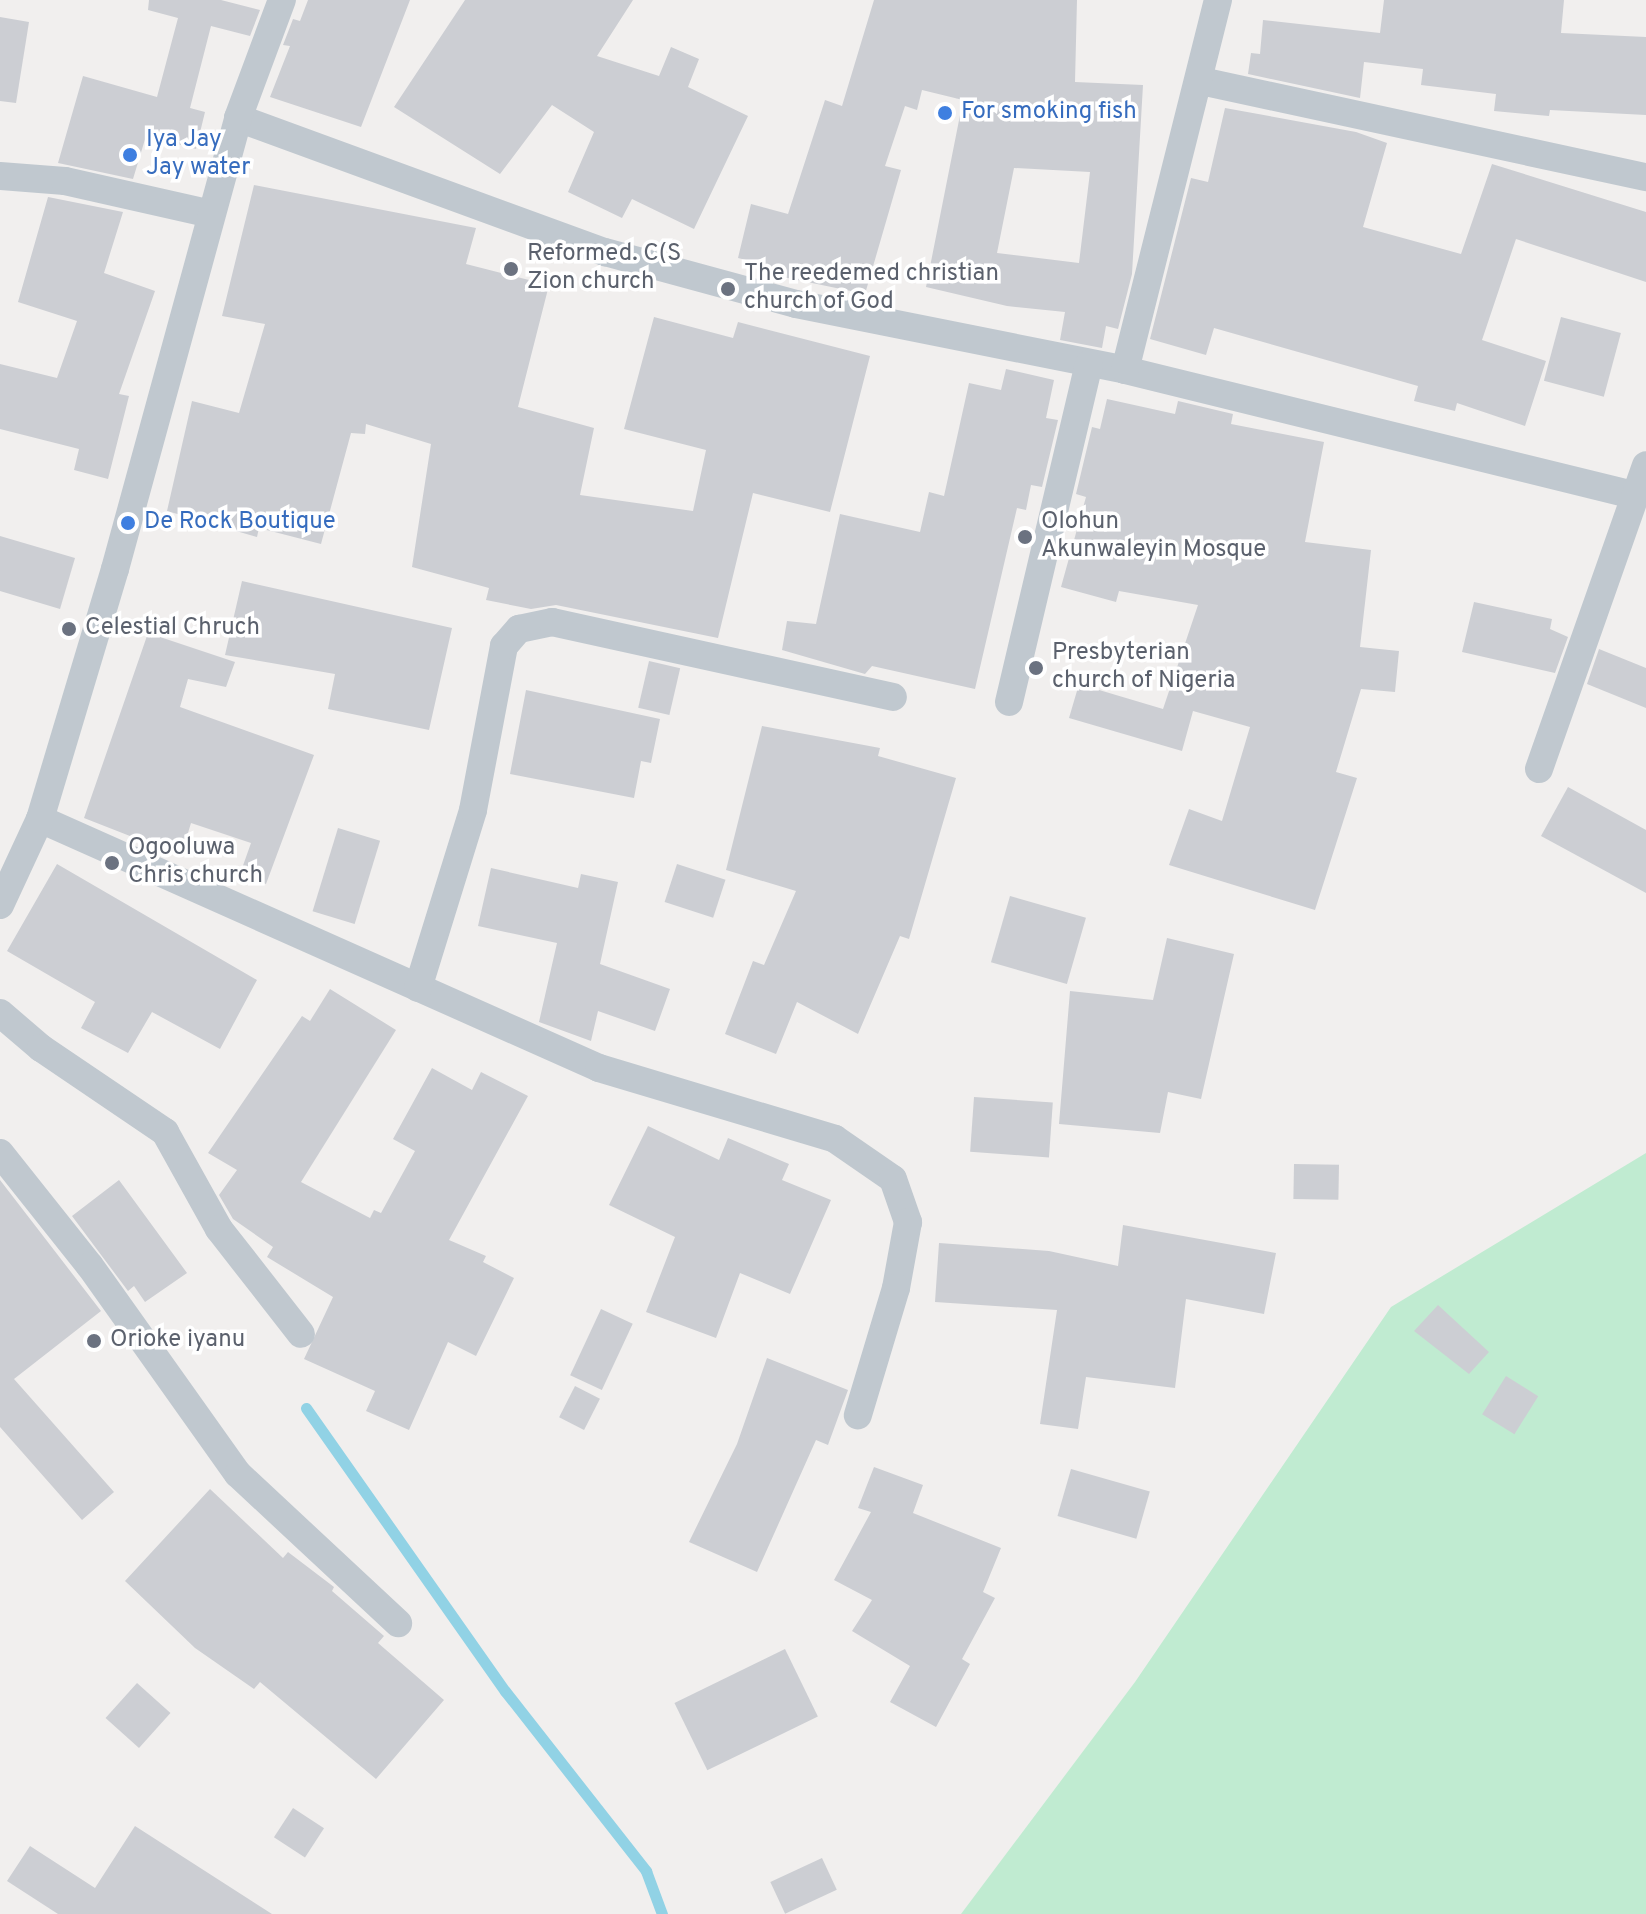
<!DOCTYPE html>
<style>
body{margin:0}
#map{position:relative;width:1646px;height:1914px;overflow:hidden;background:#f1efee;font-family:Overpass,sans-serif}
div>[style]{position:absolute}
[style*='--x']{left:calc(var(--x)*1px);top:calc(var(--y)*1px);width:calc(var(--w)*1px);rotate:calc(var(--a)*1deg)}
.green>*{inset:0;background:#c0ebd1}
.stream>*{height:11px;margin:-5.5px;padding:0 5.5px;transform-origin:5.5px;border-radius:5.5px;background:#91d2e5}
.building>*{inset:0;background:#ccced3;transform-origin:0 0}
.street>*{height:28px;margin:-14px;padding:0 14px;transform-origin:14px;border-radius:14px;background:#c0c8cf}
.dots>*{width:22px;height:22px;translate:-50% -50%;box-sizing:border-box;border:4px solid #fff;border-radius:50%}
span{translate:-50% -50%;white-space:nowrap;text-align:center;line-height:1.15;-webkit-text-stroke:7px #fff;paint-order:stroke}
.shop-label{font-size:24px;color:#366cbe}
.left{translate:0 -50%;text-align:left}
.worship-label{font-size:24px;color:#5b616d}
</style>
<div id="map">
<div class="green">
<i style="clip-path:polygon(1646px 1153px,1646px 1914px,961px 1914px,1135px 1682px,1391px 1307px)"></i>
</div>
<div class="stream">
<i style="--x:306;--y:1408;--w:346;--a:54.9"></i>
<i style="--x:505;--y:1691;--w:229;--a:51.9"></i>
<i style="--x:646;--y:1871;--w:46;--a:69.6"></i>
</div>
<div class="building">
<i style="clip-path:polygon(149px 0,221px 0,260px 10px,250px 36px,211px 26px,190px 108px,205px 112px,196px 149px,146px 136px,133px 179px,58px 163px,83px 76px,157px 97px,178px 18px,148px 10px)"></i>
<i style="clip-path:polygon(308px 0,410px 0,361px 127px,270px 97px,290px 46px,283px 45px,293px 19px,300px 21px)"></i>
<i style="clip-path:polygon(465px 0,633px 0,597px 56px,659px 76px,671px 47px,699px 59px,688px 87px,748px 116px,694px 229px,632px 199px,622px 218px,568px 192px,594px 132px,552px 105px,500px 174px,394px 107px)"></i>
<i style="clip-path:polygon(evenodd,874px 0,1077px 0,1075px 82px,1143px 85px,1132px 274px,1118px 329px,1106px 326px,1102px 348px,1060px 340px,1065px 312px,1007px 306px,926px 287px,963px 100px,922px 90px,917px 110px,905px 106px,885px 166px,901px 170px,865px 294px,764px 273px,766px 265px,738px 258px,751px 204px,788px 214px,825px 100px,842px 106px,874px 0,1014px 168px,1090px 172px,1079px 263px,997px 253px,1014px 168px)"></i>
<i style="clip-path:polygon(1384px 0,1564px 0,1561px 33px,1646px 37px,1646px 115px,1550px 110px,1549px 116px,1494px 111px,1496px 94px,1421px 85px,1423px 69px,1364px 62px,1360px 98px,1248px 74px,1251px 53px,1260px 54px,1263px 20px,1380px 33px)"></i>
<i style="clip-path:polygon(0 17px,29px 22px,16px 103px,0 101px)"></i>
<i style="clip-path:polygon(1225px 108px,1356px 132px,1387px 143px,1363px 227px,1461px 254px,1492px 164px,1646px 212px,1646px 282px,1516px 239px,1482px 340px,1546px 361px,1525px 426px,1457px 403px,1455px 411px,1414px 401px,1418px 386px,1214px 328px,1206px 355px,1150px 339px,1191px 178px,1208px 182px)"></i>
<i style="clip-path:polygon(254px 185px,476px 228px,466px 264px,549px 285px,518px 407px,594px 428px,580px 495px,693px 511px,706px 450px,624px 429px,654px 317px,733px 338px,738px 322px,870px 356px,830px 512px,753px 493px,718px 638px,556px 605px,531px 609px,486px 600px,489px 588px,412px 567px,431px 444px,366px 424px,365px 434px,351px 433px,321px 544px,259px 528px,257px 537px,167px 511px,192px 401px,239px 413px,265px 324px,222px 316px)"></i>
<i style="clip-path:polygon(48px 197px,123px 212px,104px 273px,155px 291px,119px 394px,129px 396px,108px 479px,74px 470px,79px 449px,0 429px,0 364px,57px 378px,77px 321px,18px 302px)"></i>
<i style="left:1561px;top:317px;width:62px;height:66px;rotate:15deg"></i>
<i style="clip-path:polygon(1006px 369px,1054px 380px,1046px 418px,1058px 420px,1042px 487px,1031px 485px,1026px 510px,1017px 508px,975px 689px,872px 666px,865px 674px,782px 650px,787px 621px,816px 624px,840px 514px,920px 532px,929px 492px,944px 496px,969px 383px,1001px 390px)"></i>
<i style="clip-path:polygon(1107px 399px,1175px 414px,1178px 401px,1233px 414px,1231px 424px,1324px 442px,1305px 542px,1371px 550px,1360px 647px,1399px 651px,1395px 692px,1361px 689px,1336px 772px,1357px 778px,1315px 910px,1169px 865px,1189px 809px,1222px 821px,1250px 727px,1193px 711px,1182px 751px,1069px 718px,1079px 684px,1163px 709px,1198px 605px,1119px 591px,1116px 602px,1061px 587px,1086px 497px,1076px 494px,1092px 427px,1100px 429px)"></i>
<i style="clip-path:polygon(0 536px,75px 558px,60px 609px,0 591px)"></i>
<i style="clip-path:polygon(242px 581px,452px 628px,429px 730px,328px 709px,335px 674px,225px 655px)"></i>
<i style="clip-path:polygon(1474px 602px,1552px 619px,1550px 629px,1568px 637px,1555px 673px,1462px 652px)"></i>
<i style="clip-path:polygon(148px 633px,235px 662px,226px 687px,188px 679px,180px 707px,314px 755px,266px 884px,240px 874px,251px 843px,191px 823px,181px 856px,84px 818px)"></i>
<i style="clip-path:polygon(1599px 649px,1646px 668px,1646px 708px,1587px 684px)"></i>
<i style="left:649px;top:661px;width:32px;height:48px;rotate:13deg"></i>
<i style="clip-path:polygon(526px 690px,660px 719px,651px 763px,641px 761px,634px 798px,510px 774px)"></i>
<i style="clip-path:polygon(762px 726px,880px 748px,878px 756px,956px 778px,909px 939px,900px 936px,858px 1034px,797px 1002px,776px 1054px,725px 1034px,753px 961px,764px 965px,796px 891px,726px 870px)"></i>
<i style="clip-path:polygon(1568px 787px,1646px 830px,1646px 893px,1541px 836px)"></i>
<i style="left:338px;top:828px;width:44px;height:87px;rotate:17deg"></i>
<i style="clip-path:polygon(57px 864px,257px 980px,220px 1049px,152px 1012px,128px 1053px,81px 1028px,95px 1002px,7px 951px)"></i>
<i style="left:677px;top:864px;width:51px;height:40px;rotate:18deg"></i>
<i style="clip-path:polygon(491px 868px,578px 888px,581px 874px,618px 882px,600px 964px,670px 989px,655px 1031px,598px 1011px,591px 1041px,539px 1022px,557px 943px,478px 926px)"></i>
<i style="left:1010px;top:896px;width:79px;height:69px;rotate:16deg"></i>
<i style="clip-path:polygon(1167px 938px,1234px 954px,1201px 1099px,1168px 1092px,1160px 1133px,1059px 1124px,1070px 991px,1153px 1000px)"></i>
<i style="clip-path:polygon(330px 989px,396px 1030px,301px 1182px,370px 1218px,374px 1210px,381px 1213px,415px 1151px,393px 1139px,432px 1068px,472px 1090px,481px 1072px,528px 1096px,449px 1240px,486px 1256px,483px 1262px,514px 1278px,476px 1356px,448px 1342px,409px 1430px,366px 1411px,375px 1391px,304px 1359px,333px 1297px,267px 1257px,273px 1247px,233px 1219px,219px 1195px,237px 1170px,208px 1153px,302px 1016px,310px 1021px)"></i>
<i style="left:974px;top:1097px;width:79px;height:55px;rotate:4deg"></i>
<i style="clip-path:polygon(648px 1126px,719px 1160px,728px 1138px,789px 1164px,782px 1180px,831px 1200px,790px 1294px,740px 1273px,716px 1338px,646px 1312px,675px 1237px,609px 1205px)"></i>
<i style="left:1294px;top:1164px;width:45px;height:35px;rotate:1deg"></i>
<i style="clip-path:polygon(0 1180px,101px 1311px,14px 1379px,114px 1492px,82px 1520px,0 1427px)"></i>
<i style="clip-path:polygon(119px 1180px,187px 1273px,145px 1302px,134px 1286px,128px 1291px,72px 1216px)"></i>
<i style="clip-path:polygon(1123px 1225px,1276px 1253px,1264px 1314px,1186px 1299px,1175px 1388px,1086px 1377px,1078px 1429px,1040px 1424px,1057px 1310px,935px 1302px,939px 1243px,1049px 1251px,1118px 1266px)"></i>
<i style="clip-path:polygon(1438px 1305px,1489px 1352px,1469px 1374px,1414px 1331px)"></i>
<i style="left:601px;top:1309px;width:35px;height:73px;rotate:25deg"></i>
<i style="clip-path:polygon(767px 1358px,848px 1390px,828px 1445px,816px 1440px,757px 1572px,689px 1542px,737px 1444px)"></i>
<i style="left:1506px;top:1376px;width:38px;height:45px;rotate:32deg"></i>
<i style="left:575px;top:1386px;width:28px;height:35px;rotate:27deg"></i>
<i style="clip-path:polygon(874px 1467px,923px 1485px,913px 1513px,1001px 1548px,983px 1592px,995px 1598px,962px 1659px,970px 1664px,936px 1727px,890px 1702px,910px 1666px,852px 1631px,872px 1600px,834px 1580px,871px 1512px,858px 1508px)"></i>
<i style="left:1071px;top:1469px;width:82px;height:49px;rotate:16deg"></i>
<i style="clip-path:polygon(210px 1489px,283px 1558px,288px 1552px,334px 1587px,332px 1591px,384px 1636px,378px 1643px,444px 1700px,376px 1779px,260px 1682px,254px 1689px,195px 1648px,125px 1581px)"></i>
<i style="left:785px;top:1649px;width:75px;height:123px;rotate:64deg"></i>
<i style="left:137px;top:1683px;width:45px;height:47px;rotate:42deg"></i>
<i style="left:293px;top:1808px;width:37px;height:35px;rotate:33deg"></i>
<i style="clip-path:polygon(135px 1826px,272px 1914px,58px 1914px,7px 1881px,30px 1846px,95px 1888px)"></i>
<i style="left:822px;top:1858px;width:35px;height:57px;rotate:65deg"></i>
</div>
<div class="street">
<i style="--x:1201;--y:81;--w:455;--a:12.2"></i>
<i style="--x:238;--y:118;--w:391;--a:20.1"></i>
<i style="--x:605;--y:252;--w:198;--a:15.2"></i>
<i style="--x:796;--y:304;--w:336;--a:11.3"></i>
<i style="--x:1125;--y:370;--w:523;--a:13.82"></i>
<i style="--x:0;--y:176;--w:65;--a:4.4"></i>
<i style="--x:65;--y:181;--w:150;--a:12.7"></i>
<i style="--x:1125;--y:370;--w:382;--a:-75.9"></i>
<i style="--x:1009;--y:702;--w:347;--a:-76.7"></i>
<i style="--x:1539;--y:769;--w:322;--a:-70.6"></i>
<i style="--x:40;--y:819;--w:612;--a:24.01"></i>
<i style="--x:599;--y:1068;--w:246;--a:16.7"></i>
<i style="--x:835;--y:1139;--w:70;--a:34.6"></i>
<i style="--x:893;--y:1179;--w:46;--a:70.8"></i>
<i style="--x:908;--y:1222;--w:67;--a:100.3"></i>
<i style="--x:896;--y:1288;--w:133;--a:106.7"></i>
<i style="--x:0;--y:905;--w:95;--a:-65.1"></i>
<i style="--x:40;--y:819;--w:261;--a:-73.3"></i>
<i style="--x:115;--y:569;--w:467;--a:-74.7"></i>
<i style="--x:238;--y:118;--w:126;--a:-69.6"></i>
<i style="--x:418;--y:988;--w:186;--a:-72.8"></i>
<i style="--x:473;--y:810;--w:167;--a:-79.3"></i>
<i style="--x:504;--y:646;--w:23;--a:-49"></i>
<i style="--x:519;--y:629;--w:34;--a:-12"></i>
<i style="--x:552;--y:622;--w:349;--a:12.4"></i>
<i style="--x:0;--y:1013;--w:54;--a:40.5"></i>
<i style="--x:41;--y:1048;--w:150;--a:34.1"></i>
<i style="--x:165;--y:1132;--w:111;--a:60.9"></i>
<i style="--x:219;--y:1229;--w:133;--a:52"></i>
<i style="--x:0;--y:1153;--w:144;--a:51.5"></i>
<i style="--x:90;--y:1266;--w:255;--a:54.6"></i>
<i style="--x:238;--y:1474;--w:219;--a:43"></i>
</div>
<div class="dots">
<i style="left:945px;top:113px;background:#3f7fe0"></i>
<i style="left:130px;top:155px;background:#3f7fe0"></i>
<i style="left:511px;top:269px;background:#6b7280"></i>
<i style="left:728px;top:289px;background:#6b7280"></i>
<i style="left:128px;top:523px;background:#3f7fe0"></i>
<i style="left:1025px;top:537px;background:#6b7280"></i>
<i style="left:69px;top:629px;background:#6b7280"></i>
<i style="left:1036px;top:668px;background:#6b7280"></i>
<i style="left:112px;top:863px;background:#6b7280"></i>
<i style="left:94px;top:1341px;background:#6b7280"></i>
</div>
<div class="shop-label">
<span class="left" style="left:961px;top:113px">For smoking fish</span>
<span class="left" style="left:146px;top:155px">Iya Jay<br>Jay water</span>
<span class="left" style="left:144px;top:523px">De Rock Boutique</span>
</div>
<div class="worship-label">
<span class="left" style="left:527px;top:269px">Reformed. C(S<br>Zion church</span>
<span class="left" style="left:744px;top:289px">The reedemed christian<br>church of God</span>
<span class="left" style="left:1041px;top:537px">Olohun<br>Akunwaleyin Mosque</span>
<span class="left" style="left:85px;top:629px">Celestial Chruch</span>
<span class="left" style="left:1052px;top:668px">Presbyterian<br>church of Nigeria</span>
<span class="left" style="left:128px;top:863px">Ogooluwa<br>Chris church</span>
<span class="left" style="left:110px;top:1341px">Orioke iyanu</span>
</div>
</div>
